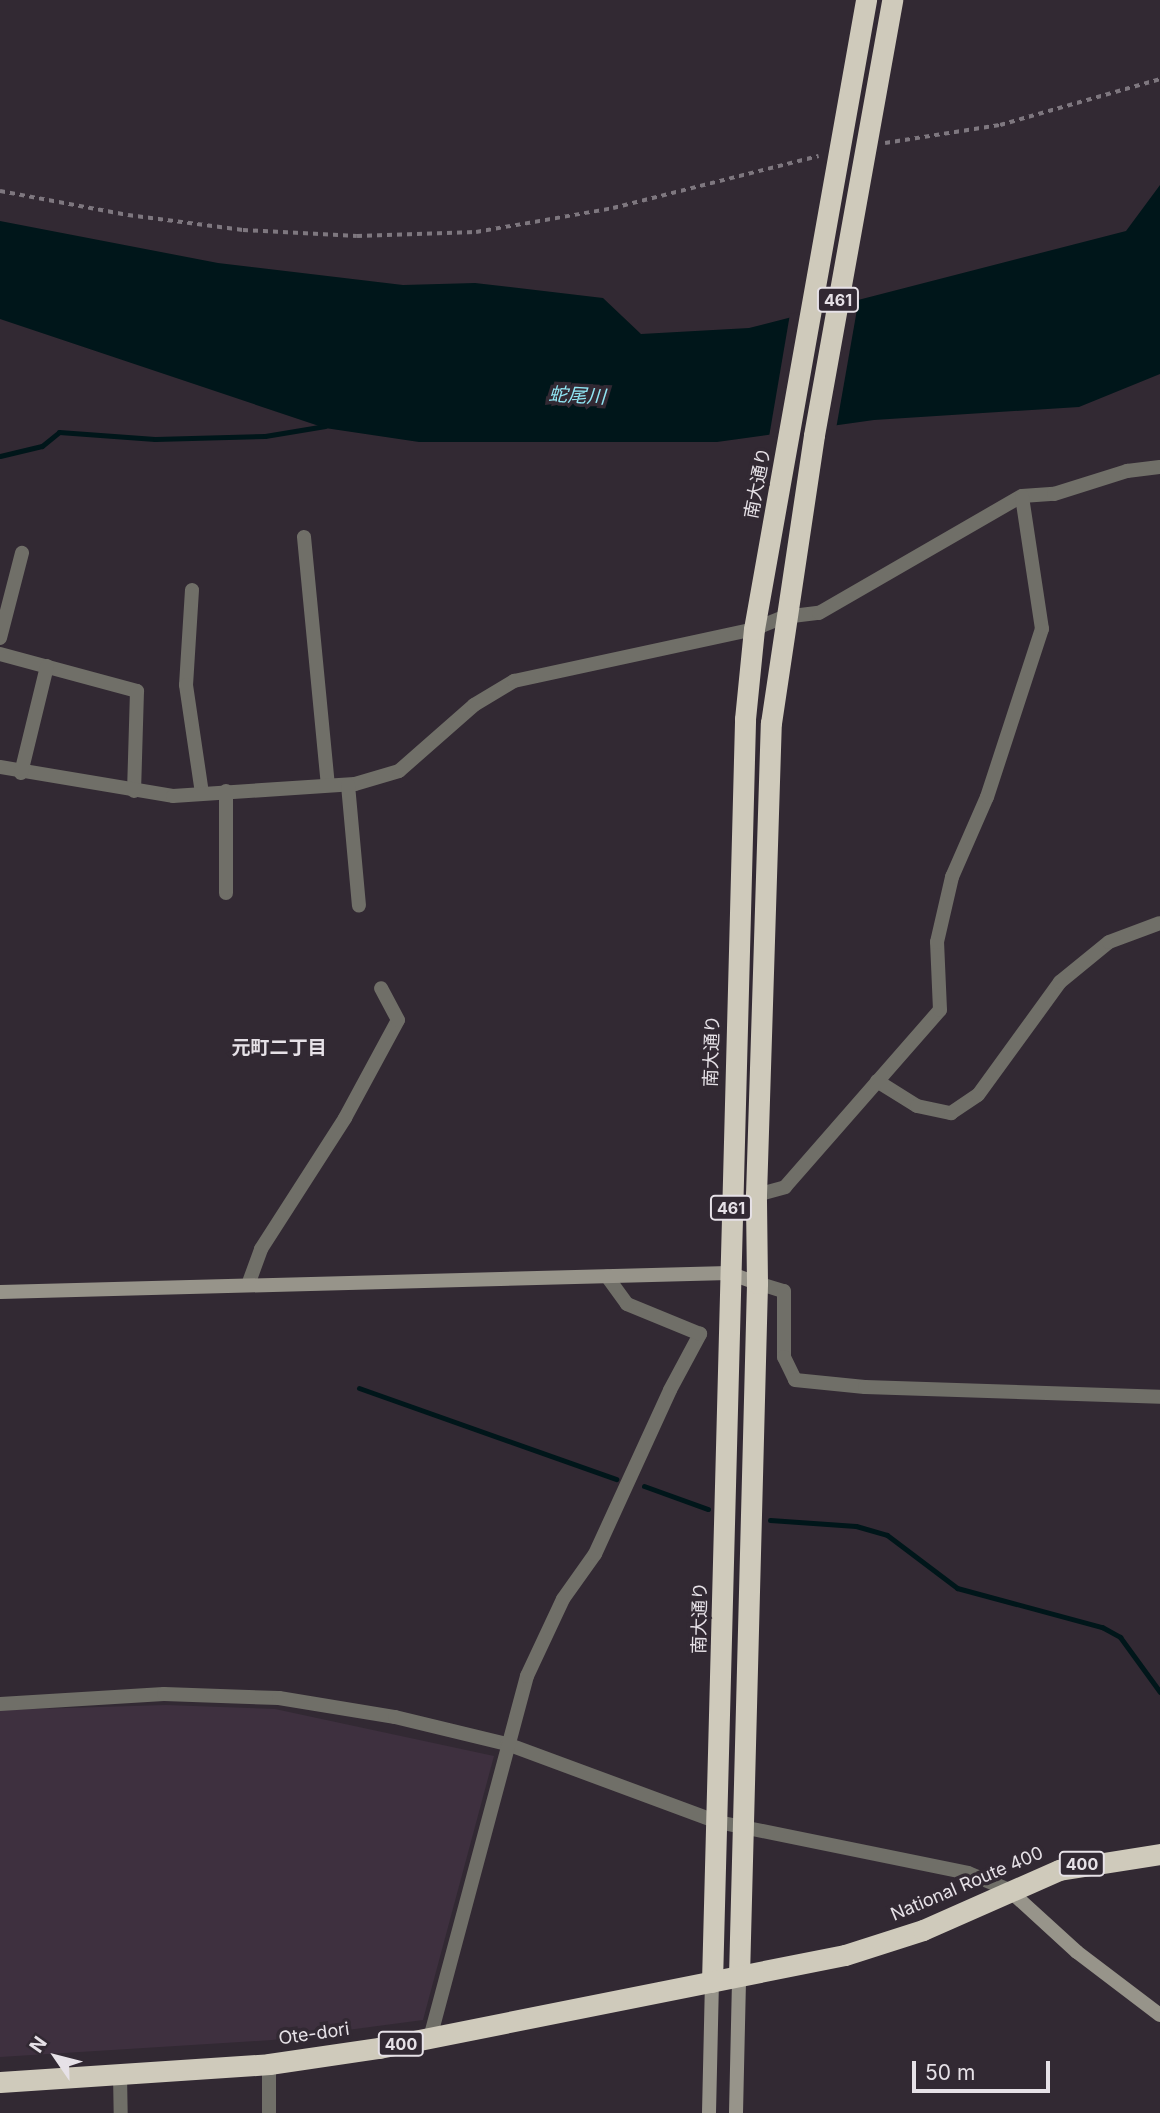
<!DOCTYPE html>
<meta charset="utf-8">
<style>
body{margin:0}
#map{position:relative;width:1160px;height:2113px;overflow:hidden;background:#322933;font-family:Inter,"Noto Sans JP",sans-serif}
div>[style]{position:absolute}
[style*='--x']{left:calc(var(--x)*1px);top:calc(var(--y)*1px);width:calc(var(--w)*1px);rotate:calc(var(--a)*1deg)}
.built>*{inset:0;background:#3e303f}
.water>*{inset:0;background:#00161a}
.pier>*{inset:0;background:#322933}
.stream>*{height:5px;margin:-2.5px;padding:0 2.5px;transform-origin:2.5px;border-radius:2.5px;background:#00161a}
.path>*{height:3.5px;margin-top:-1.75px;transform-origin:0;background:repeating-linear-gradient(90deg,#7e777f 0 5px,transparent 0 10px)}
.street>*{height:14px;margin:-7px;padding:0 7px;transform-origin:7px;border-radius:7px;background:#706f68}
.secondary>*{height:14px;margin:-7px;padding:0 7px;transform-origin:7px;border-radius:7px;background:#97948a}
.highway>*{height:21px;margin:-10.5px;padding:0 10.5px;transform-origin:10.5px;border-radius:10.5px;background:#cfcabb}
span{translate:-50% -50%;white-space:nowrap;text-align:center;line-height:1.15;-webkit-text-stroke:7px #322933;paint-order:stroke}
.shield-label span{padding:2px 5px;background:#322933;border:2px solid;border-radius:5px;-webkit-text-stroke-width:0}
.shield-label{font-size:16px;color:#e6e1e7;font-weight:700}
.street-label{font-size:18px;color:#e6e1e7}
.water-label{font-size:19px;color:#91e6f4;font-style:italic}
.neighbourhood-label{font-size:19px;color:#e6e1e7;font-weight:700}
.north{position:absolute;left:21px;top:2022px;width:70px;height:70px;-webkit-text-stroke:5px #322933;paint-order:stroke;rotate:305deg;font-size:19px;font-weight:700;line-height:28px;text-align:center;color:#e6e1e7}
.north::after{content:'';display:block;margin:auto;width:24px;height:32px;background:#e6e1e7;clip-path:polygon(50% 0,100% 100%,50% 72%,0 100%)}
.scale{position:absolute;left:912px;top:2061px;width:138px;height:32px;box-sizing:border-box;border:4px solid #e6e1e7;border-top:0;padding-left:9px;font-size:21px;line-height:24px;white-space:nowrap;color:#e6e1e7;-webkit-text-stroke:5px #322933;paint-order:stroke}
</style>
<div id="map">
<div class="built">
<i style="clip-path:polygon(166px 1705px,275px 1709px,494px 1756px,423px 2020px,272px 2040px,0 2057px,0 1710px)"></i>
</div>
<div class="water">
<i style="clip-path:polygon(1160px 185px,1160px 374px,1079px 407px,874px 420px,717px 442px,419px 442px,325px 428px,0 319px,0 221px,218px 263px,403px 285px,475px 283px,603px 298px,641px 334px,749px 328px,1126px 231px)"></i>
</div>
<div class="pier">
<i style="clip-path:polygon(859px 298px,836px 429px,769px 437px,790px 314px)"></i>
</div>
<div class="stream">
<i style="--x:0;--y:456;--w:43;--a:-13.4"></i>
<i style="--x:42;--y:446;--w:22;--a:-39"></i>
<i style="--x:59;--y:432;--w:96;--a:4.2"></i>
<i style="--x:155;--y:439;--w:110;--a:-1.6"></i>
<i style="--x:265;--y:436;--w:61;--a:-9.5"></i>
<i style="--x:359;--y:1388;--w:273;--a:19.5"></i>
<i style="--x:644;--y:1486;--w:68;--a:19.8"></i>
<i style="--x:770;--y:1520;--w:86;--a:4"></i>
<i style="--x:856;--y:1526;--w:32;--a:16"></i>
<i style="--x:887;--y:1535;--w:88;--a:37.1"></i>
<i style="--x:957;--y:1588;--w:150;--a:15.1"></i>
<i style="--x:1102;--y:1627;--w:21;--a:29"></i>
<i style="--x:1120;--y:1637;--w:68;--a:54"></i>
</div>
<div class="path">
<i style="--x:885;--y:143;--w:116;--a:-8.9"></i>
<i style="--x:1000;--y:125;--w:166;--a:-16"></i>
<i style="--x:0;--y:191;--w:130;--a:10.6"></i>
<i style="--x:128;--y:215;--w:116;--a:7.4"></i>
<i style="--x:243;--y:230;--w:114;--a:3"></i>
<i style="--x:357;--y:236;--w:119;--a:-1.9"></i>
<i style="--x:476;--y:232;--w:139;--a:-9.9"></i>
<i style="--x:613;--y:208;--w:212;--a:-14.2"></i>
</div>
<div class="street">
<i style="--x:304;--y:537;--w:249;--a:84.5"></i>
<i style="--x:192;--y:590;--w:95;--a:93.6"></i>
<i style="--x:186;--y:685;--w:109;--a:81.6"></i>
<i style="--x:0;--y:638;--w:88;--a:-75.5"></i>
<i style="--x:0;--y:654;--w:142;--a:15.1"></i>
<i style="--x:137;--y:691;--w:100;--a:91.7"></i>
<i style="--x:0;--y:767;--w:175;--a:9.5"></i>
<i style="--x:173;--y:796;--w:182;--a:-3.8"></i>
<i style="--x:355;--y:784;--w:46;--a:-16.5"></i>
<i style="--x:399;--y:771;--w:100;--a:-41.3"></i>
<i style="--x:474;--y:705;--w:47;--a:-31"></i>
<i style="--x:514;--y:681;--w:246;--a:-12.2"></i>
<i style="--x:754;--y:629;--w:32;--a:-22"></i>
<i style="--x:784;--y:617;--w:35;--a:-7"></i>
<i style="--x:819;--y:613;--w:234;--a:-30"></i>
<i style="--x:1022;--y:496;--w:32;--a:-4"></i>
<i style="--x:1054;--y:494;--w:77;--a:-17.5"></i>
<i style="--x:1127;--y:471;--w:33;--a:-7"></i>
<i style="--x:21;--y:773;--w:110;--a:-76.3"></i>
<i style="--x:348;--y:785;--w:121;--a:84.8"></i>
<i style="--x:226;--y:791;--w:102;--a:90"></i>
<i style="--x:877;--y:1081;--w:47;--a:32"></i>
<i style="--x:917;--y:1106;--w:35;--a:12"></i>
<i style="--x:951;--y:1113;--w:32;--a:-34"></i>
<i style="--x:978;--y:1095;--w:140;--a:-54"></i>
<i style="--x:1060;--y:982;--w:63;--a:-39.2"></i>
<i style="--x:1109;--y:942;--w:54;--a:-20.4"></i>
<i style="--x:756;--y:1195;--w:30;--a:-15"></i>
<i style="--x:785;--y:1187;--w:235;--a:-48.8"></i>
<i style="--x:940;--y:1010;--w:68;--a:-92.5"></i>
<i style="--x:937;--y:942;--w:67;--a:-77"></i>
<i style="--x:952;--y:877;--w:87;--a:-66.4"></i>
<i style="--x:987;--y:797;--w:177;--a:-71.9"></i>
<i style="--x:1042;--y:629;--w:134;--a:-98.6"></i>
<i style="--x:757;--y:1283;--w:28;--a:17"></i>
<i style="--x:784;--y:1291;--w:66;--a:90"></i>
<i style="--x:784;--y:1357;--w:25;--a:64"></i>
<i style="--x:795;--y:1380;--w:70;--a:5.7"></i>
<i style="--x:865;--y:1387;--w:295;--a:1.9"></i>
<i style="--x:248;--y:1285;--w:38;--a:-70"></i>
<i style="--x:261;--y:1249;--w:156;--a:-57.3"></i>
<i style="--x:345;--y:1118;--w:111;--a:-61.6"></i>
<i style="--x:398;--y:1020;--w:36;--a:-118"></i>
<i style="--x:0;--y:1704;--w:164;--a:-3.5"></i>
<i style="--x:164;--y:1694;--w:115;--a:2"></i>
<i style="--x:279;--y:1698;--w:118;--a:9.3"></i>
<i style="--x:395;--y:1717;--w:115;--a:13.6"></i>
<i style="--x:507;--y:1744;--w:225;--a:20.3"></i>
<i style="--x:718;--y:1822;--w:255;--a:11.5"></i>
<i style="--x:968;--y:1873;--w:44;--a:22.5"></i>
<i style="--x:430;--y:2038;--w:375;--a:-75"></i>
<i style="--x:527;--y:1676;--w:85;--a:-64.9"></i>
<i style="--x:563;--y:1599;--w:55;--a:-54.6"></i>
<i style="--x:595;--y:1554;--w:180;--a:-65.4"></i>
<i style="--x:670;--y:1390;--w:64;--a:-61.8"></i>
<i style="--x:700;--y:1334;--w:79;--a:-157.7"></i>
<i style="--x:627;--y:1304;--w:34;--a:-126"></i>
<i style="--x:269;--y:2064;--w:49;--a:90"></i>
<i style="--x:120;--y:2074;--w:39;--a:89"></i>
</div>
<div class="secondary">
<i style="--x:0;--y:1292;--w:729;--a:-1.49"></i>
<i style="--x:729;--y:1273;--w:30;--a:20"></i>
<i style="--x:1009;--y:1890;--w:92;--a:42.4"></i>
<i style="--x:1077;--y:1952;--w:104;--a:37.2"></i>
<i style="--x:709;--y:2113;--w:131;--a:-88.7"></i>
<i style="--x:736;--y:2113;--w:137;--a:-88.7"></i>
</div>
<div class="highway">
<i style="--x:739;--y:1976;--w:693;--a:-88.51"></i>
<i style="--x:757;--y:1283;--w:88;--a:-90.7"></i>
<i style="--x:756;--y:1195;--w:472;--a:-88.2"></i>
<i style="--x:771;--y:723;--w:291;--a:-81.5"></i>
<i style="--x:814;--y:435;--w:442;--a:-79.8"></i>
<i style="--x:712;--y:1982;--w:1263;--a:-88.5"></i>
<i style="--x:745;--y:719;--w:90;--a:-84.3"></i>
<i style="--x:754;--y:629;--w:639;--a:-79.9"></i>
<i style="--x:0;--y:2082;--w:270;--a:-3.8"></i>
<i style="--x:269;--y:2064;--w:111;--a:-8.3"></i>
<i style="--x:379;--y:2048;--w:475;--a:-11.3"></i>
<i style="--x:845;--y:1955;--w:82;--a:-17.8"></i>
<i style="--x:923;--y:1930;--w:149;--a:-23.8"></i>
<i style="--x:1059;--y:1870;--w:102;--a:-9"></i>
</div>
<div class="shield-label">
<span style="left:838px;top:300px">461</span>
<span style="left:731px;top:1208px">461</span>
<span style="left:1082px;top:1864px">400</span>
<span style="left:401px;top:2044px">400</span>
</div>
<div class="street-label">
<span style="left:758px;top:483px;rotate:-79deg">南大通り</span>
<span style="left:712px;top:1051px;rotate:-88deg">南大通り</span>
<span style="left:700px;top:1618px;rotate:-89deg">南大通り</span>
<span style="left:967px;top:1884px;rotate:-23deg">National Route 400</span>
<span style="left:314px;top:2034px;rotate:-8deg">Ote-dori</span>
</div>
<div class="water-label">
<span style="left:577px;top:396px;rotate:3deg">蛇尾川</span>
</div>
<div class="neighbourhood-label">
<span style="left:279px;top:1048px">元町二丁目</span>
</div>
<div class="north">N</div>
<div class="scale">50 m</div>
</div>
